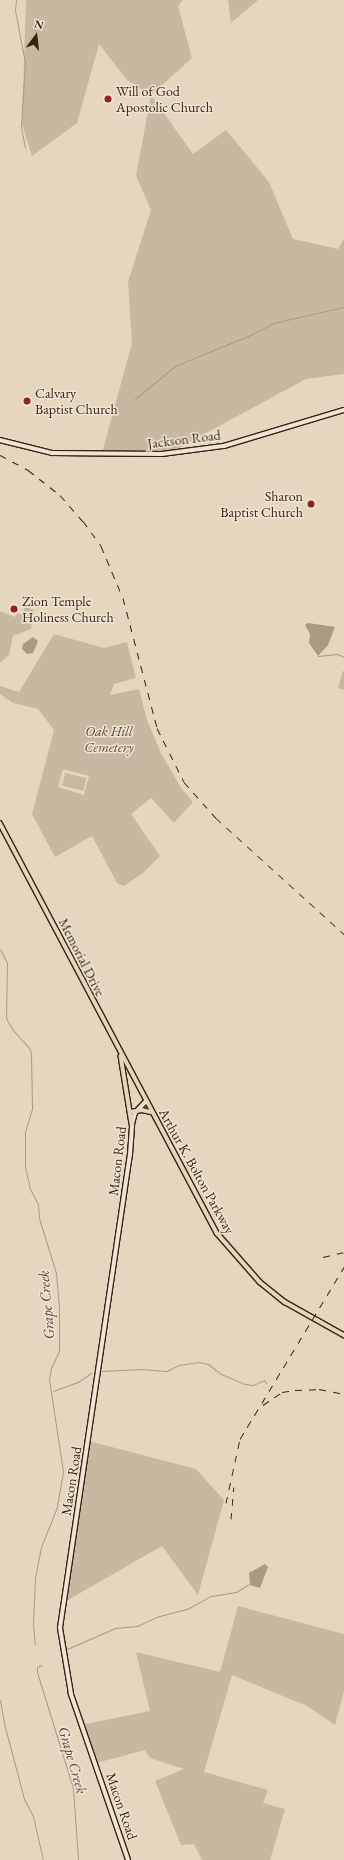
<!DOCTYPE html>
<style>
body{margin:0}
#map{position:relative;width:344px;height:1860px;overflow:hidden;background:#e6d6bf;font-family:"EB Garamond",serif}
div>[style]{position:absolute}
[style*='--x']{left:calc(var(--x)*1px);top:calc(var(--y)*1px);width:calc(var(--w)*1px);rotate:calc(var(--a)*1deg)}
.green>*{inset:0;background:#c8b8a1;transform-origin:0 0}
.water>*{inset:0;background:#aa9983}
.stream>*{height:1px;margin:-0.5px;padding:0 0.5px;transform-origin:0.5px;border-radius:0.5px;background:#aa9983}
.roads{filter:drop-shadow(1px 0 #37240f) drop-shadow(-1px 0 #37240f) drop-shadow(0 1px #37240f) drop-shadow(0 -1px #37240f)}
.secondary>*{height:3.5px;margin:-1.75px;padding:0 1.75px;transform-origin:1.75px;border-radius:1.75px;background:#efe4d5}
.primary>*{height:3.5px;margin:-1.75px;padding:0 1.75px;transform-origin:1.75px;border-radius:1.75px;background:#e6d6bf}
.rail>*{height:1px;margin-top:-0.5px;transform-origin:0;background:repeating-linear-gradient(90deg,#37240f 0 7px,transparent 0 14px)}
.dots>*{width:11px;height:11px;translate:-50% -50%;box-sizing:border-box;border:2px solid #efe4d5;border-radius:50%}
span{translate:-50% -50%;white-space:nowrap;text-align:center;line-height:1.15;-webkit-text-stroke:3px #efe4d5;paint-order:stroke}
.poi-label{font-size:14px;color:#37240f}
.left{translate:0 -50%;text-align:left}
.right{translate:-100% -50%;text-align:right}
.street-label{font-size:14px;color:#37240f}
.park-label{font-size:14px;color:#5b4934;font-style:italic}
.water-label{font-size:15px;color:#5a4732;font-style:italic}
.north{position:absolute;left:16px;top:16px;width:40px;height:40px;-webkit-text-stroke:3px #efe4d5;paint-order:stroke;rotate:15deg;font-size:11px;font-weight:700;line-height:16px;text-align:center;color:#37240f}
.north::after{content:'';display:block;margin:auto;width:14px;height:18px;background:#37240f;clip-path:polygon(50% 0,100% 100%,50% 72%,0 100%)}
</style>
<div id="map">
<div class="green">
<i style="clip-path:polygon(26px 0,183px 0,178px 6px,192px 58px,151px 95px,193px 154px,226px 130px,269px 182px,293px 239px,338px 249px,344px 239px,344px 374px,306px 379px,169px 453px,102px 453px,132px 343px,128px 282px,151px 210px,136px 176px,151px 95px,127px 80px,99px 44px,77px 123px,32px 156px,22px 124px)"></i>
<i style="clip-path:polygon(228px 0,258px 0,231px 23px)"></i>
<i style="clip-path:polygon(25px 607px,34px 610px,31px 629px,13px 636px,9px 655px,0 663px,0 611px,15px 617px,17px 613px,22px 615px)"></i>
<i style="clip-path:polygon(evenodd,54px 634px,104px 648px,127px 642px,136px 678px,114px 684px,110px 695px,139px 689px,147px 720px,161px 753px,181px 788px,193px 802px,174px 823px,151px 798px,131px 814px,160px 856px,143px 873px,124px 886px,117px 883px,92px 836px,55px 857px,32px 814px,54px 730px,38px 709px,13px 703px,0 694px,0 686px,19px 692px,54px 634px,63px 769px,89px 776px,84px 795px,58px 787px,63px 769px)"></i>
<i style="clip-path:polygon(343px 671px,344px 671px,344px 690px,338px 688px)"></i>
<i style="left:65px;top:773px;width:22px;height:13px;rotate:13deg"></i>
<i style="clip-path:polygon(85px 1440px,196px 1469px,224px 1500px,198px 1595px,162px 1546px,61px 1604px)"></i>
<i style="clip-path:polygon(238px 1606px,344px 1634px,344px 1691px,335px 1725px,307px 1706px,232px 1675px,204px 1772px,268px 1790px,263px 1803px,285px 1809px,270px 1860px,202px 1860px,194px 1844px,181px 1845px,155px 1781px,184px 1769px,150px 1758px,145px 1750px,96px 1763px,81px 1725px,150px 1711px,136px 1652px,220px 1672px)"></i>
</div>
<div class="water">
<i style="clip-path:polygon(308px 623px,335px 627px,328px 645px,318px 656px,309px 643px,310px 634px,305px 625px)"></i>
<i style="clip-path:polygon(33px 637px,38px 641px,33px 653px,27px 654px,22px 649px,23px 644px)"></i>
<i style="clip-path:polygon(265px 1564px,268px 1567px,260px 1588px,250px 1585px,249px 1573px)"></i>
</div>
<div class="stream">
<i style="--x:16;--y:0;--w:10;--a:96"></i>
<i style="--x:15;--y:10;--w:54;--a:79.3"></i>
<i style="--x:25;--y:63;--w:64;--a:93.6"></i>
<i style="--x:21;--y:127;--w:21;--a:79"></i>
<i style="--x:135;--y:399;--w:52;--a:-39.5"></i>
<i style="--x:175;--y:366;--w:79;--a:-22.3"></i>
<i style="--x:248;--y:336;--w:28;--a:-27"></i>
<i style="--x:273;--y:323;--w:73;--a:-12.7"></i>
<i style="--x:318;--y:656;--w:19;--a:-6"></i>
<i style="--x:337;--y:654;--w:8;--a:23"></i>
<i style="--x:0;--y:949;--w:16;--a:63"></i>
<i style="--x:7;--y:963;--w:55;--a:91"></i>
<i style="--x:6;--y:1018;--w:13;--a:61"></i>
<i style="--x:12;--y:1029;--w:27;--a:48"></i>
<i style="--x:30;--y:1049;--w:6;--a:81"></i>
<i style="--x:31;--y:1055;--w:54;--a:88.9"></i>
<i style="--x:32;--y:1109;--w:24;--a:107"></i>
<i style="--x:25;--y:1132;--w:34;--a:90"></i>
<i style="--x:25;--y:1166;--w:24;--a:78"></i>
<i style="--x:30;--y:1189;--w:17;--a:62"></i>
<i style="--x:38;--y:1204;--w:14;--a:86"></i>
<i style="--x:39;--y:1218;--w:58;--a:72.8"></i>
<i style="--x:56;--y:1273;--w:34;--a:85"></i>
<i style="--x:59;--y:1307;--w:44;--a:90"></i>
<i style="--x:59;--y:1351;--w:19;--a:115"></i>
<i style="--x:51;--y:1368;--w:11;--a:100"></i>
<i style="--x:49;--y:1379;--w:94;--a:81.4"></i>
<i style="--x:63;--y:1472;--w:36;--a:100"></i>
<i style="--x:57;--y:1507;--w:43;--a:111.8"></i>
<i style="--x:41;--y:1547;--w:32;--a:101"></i>
<i style="--x:35;--y:1578;--w:45;--a:92.5"></i>
<i style="--x:33;--y:1623;--w:21;--a:85"></i>
<i style="--x:101;--y:1371;--w:41;--a:-2.8"></i>
<i style="--x:142;--y:1369;--w:25;--a:5"></i>
<i style="--x:167;--y:1371;--w:13;--a:-27"></i>
<i style="--x:179;--y:1365;--w:20;--a:-9"></i>
<i style="--x:199;--y:1362;--w:9;--a:13"></i>
<i style="--x:208;--y:1364;--w:16;--a:38"></i>
<i style="--x:221;--y:1374;--w:26;--a:23"></i>
<i style="--x:245;--y:1384;--w:8;--a:7"></i>
<i style="--x:253;--y:1385;--w:12;--a:-24"></i>
<i style="--x:264;--y:1380;--w:4;--a:56"></i>
<i style="--x:53;--y:1391;--w:27;--a:-20"></i>
<i style="--x:78;--y:1382;--w:16;--a:-35"></i>
<i style="--x:67;--y:1649;--w:52;--a:-23.6"></i>
<i style="--x:115;--y:1628;--w:22;--a:-5"></i>
<i style="--x:137;--y:1626;--w:21;--a:-25"></i>
<i style="--x:156;--y:1617;--w:34;--a:-15"></i>
<i style="--x:189;--y:1608;--w:25;--a:-29"></i>
<i style="--x:211;--y:1596;--w:25;--a:-9"></i>
<i style="--x:236;--y:1592;--w:15;--a:-32"></i>
<i style="--x:41;--y:1665;--w:4;--a:153"></i>
<i style="--x:37;--y:1667;--w:5;--a:90"></i>
<i style="--x:37;--y:1672;--w:121;--a:72.8"></i>
<i style="--x:73;--y:1788;--w:72;--a:86"></i>
<i style="--x:0;--y:1700;--w:27;--a:80"></i>
<i style="--x:5;--y:1727;--w:74;--a:75.2"></i>
<i style="--x:24;--y:1799;--w:19;--a:62"></i>
<i style="--x:33;--y:1816;--w:45;--a:77.2"></i>
</div>
<div class="roads">
<div class="secondary">
<i style="--x:0;--y:440;--w:54;--a:14"></i>
<i style="--x:52;--y:453;--w:110;--a:0.5"></i>
<i style="--x:162;--y:454;--w:63;--a:-7.4"></i>
<i style="--x:224;--y:446;--w:125;--a:-16.7"></i>
<i style="--x:128;--y:1860;--w:176;--a:-109"></i>
<i style="--x:71;--y:1694;--w:67;--a:-99.5"></i>
<i style="--x:60;--y:1628;--w:478;--a:-81.6"></i>
<i style="--x:130;--y:1155;--w:31;--a:-86"></i>
<i style="--x:132;--y:1124;--w:11;--a:-75"></i>
<i style="--x:135;--y:1113;--w:16;--a:-47"></i>
</div>
<div class="primary">
<i style="--x:0;--y:823;--w:464;--a:62.1"></i>
<i style="--x:217;--y:1233;--w:65;--a:48.7"></i>
<i style="--x:260;--y:1282;--w:32;--a:39"></i>
<i style="--x:285;--y:1302;--w:68;--a:29.2"></i>
<i style="--x:121;--y:1056;--w:69;--a:80.8"></i>
<i style="--x:130;--y:1112;--w:12;--a:-9"></i>
<i style="--x:142;--y:1110;--w:9;--a:13"></i>
</div>
</div>
<div class="rail">
<i style="--x:0;--y:455;--w:32;--a:28"></i>
<i style="--x:28;--y:470;--w:41;--a:38"></i>
<i style="--x:60;--y:495;--w:35;--a:49"></i>
<i style="--x:83;--y:521;--w:31;--a:54"></i>
<i style="--x:101;--y:546;--w:56;--a:67.1"></i>
<i style="--x:123;--y:598;--w:134;--a:75.3"></i>
<i style="--x:157;--y:728;--w:60;--a:63.4"></i>
<i style="--x:184;--y:782;--w:48;--a:48.4"></i>
<i style="--x:216;--y:818;--w:173;--a:42.2"></i>
<i style="--x:323;--y:1257;--w:22;--a:-13"></i>
<i style="--x:263;--y:1405;--w:23;--a:-34"></i>
<i style="--x:282;--y:1392;--w:13;--a:-9"></i>
<i style="--x:295;--y:1390;--w:24;--a:-2"></i>
<i style="--x:319;--y:1389;--w:25;--a:11"></i>
<i style="--x:226;--y:1503;--w:66;--a:-77.7"></i>
<i style="--x:240;--y:1439;--w:201;--a:-58.8"></i>
<i style="--x:231;--y:1519;--w:32;--a:-85"></i>
</div>
<div class="dots">
<i style="left:108px;top:99px;background:#8f2418"></i>
<i style="left:27px;top:401px;background:#8f2418"></i>
<i style="left:311px;top:504px;background:#8f2418"></i>
<i style="left:14px;top:609px;background:#8f2418"></i>
</div>
<div class="poi-label">
<span class="left" style="left:116px;top:99px">Will of God<br>Apostolic Church</span>
<span class="left" style="left:35px;top:401px">Calvary<br>Baptist Church</span>
<span class="right" style="left:303px;top:504px">Sharon<br>Baptist Church</span>
<span class="left" style="left:22px;top:609px">Zion Temple<br>Holiness Church</span>
</div>
<div class="street-label">
<span style="left:184px;top:439px;rotate:-7deg">Jackson Road</span>
<span style="left:82px;top:957px;rotate:63deg">Memorial Drive</span>
<span style="left:117px;top:1161px;rotate:-83deg">Macon Road</span>
<span style="left:197px;top:1171px;rotate:61deg">Arthur K. Bolton Parkway</span>
<span style="left:71px;top:1481px;rotate:-81deg">Macon Road</span>
<span style="left:122px;top:1806px;rotate:71deg">Macon Road</span>
</div>
<div class="park-label">
<span style="left:109px;top:739px">Oak Hill<br>Cemetery</span>
</div>
<div class="water-label">
<span style="left:46px;top:1305px;rotate:-95deg">Grape Creek</span>
<span style="left:73px;top:1760px;rotate:74deg">Grape Creek</span>
</div>
<div class="north">N</div>
</div>
